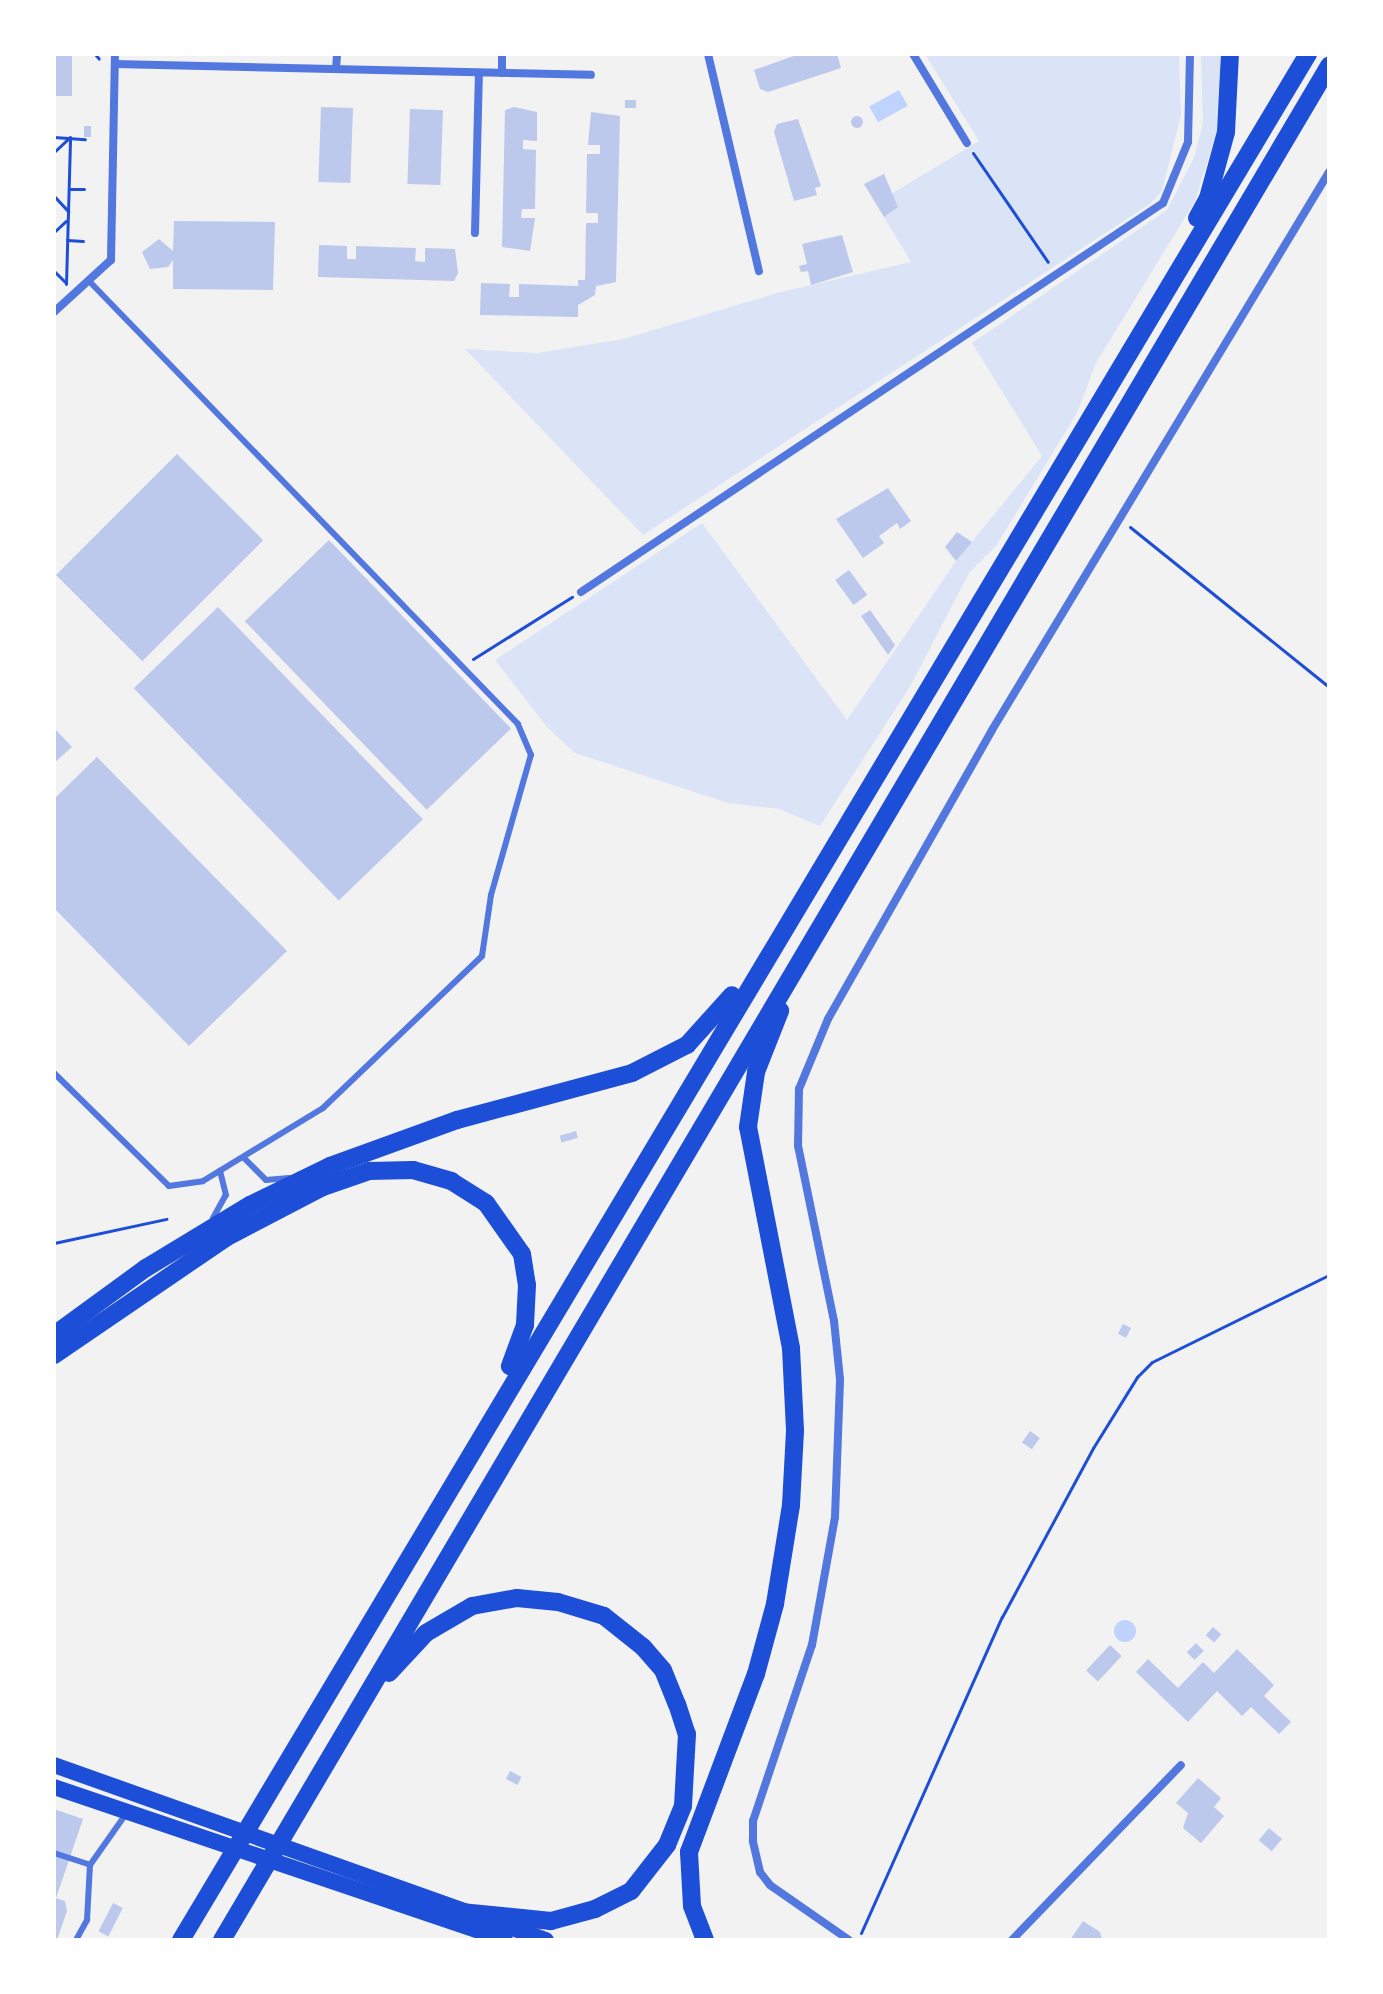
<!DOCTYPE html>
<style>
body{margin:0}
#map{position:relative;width:1383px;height:1994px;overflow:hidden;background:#f2f2f2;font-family:Jost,sans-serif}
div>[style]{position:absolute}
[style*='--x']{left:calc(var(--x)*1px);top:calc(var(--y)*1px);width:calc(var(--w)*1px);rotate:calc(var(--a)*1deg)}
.green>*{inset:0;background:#dbe4f7}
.water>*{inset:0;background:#bfd3fe;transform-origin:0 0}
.round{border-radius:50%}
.building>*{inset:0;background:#bdc9ec;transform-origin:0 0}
.path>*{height:3px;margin:-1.5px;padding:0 1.5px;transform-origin:1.5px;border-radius:1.5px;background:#1d4ed8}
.service>*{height:6px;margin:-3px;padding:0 3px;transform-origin:3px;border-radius:3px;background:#5277de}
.minor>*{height:8px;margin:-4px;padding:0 4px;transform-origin:4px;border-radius:4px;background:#5277de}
.secondary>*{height:16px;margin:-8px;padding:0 8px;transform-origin:8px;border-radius:8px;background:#1d4ed8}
.trunk>*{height:18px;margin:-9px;padding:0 9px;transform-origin:9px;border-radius:9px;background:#1d4ed8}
span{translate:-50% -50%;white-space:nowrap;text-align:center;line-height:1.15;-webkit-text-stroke:8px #fff;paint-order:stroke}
.frame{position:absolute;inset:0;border:56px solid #fff;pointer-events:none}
</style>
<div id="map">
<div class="green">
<i style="clip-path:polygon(925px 54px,1179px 54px,1181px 115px,1162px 191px,1150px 204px,643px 535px,465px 349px,537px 353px,623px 339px,777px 293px,911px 262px,884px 217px,898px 207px,891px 194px,979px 141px)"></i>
<i style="clip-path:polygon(1201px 54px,1220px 54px,1221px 118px,1195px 201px,1096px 363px,1077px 413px,996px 546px,969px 573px,911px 685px,820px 826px,779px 809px,728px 803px,575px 753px,547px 727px,495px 660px,702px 523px,847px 720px,956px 561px,1042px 456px,972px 343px,1167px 210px,1194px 158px,1203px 123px)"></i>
</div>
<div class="water">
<i style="left:899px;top:90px;width:18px;height:34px;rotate:61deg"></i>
<i class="round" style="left:1114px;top:1620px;width:22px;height:22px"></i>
</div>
<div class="building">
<i style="clip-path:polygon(799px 54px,837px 54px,841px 68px,768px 92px,760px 89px,754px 70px)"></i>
<i style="left:56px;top:56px;width:16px;height:40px"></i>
<i style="left:625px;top:100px;width:11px;height:8px"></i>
<i style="left:321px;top:107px;width:32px;height:75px;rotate:2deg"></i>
<i style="clip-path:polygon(514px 107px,537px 112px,537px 141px,523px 140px,523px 149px,536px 150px,535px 209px,522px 209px,521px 218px,535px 218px,530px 251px,502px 247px,505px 110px)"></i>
<i style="left:410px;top:109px;width:33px;height:75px;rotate:2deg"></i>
<i style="clip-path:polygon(591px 112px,620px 116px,616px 282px,596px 286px,595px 295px,578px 305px,578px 317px,480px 315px,481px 283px,510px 284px,509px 297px,519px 297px,519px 284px,578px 286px,578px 280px,585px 280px,586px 223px,598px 223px,598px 213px,586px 213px,587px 154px,600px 154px,600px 145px,588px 145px)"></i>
<i class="round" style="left:851px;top:116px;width:12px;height:12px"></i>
<i style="clip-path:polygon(798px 119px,821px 186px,815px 188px,817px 195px,794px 201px,774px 132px,777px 124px)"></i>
<i style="left:84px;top:126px;width:7px;height:11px"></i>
<i style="clip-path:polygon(884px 174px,898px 207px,884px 217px,864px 184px)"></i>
<i style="clip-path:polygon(174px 221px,275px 222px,273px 290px,173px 289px,173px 260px,168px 267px,150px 269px,142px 252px,159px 239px,173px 251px)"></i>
<i style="clip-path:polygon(842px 235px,853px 272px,811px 285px,808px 271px,801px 272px,799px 266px,807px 264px,802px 244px)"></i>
<i style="clip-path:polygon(319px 245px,347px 246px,347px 259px,356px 259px,356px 246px,416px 248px,415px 261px,425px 262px,425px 248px,455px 249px,458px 273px,454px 281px,318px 277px)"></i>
<i style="left:177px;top:454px;width:122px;height:171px;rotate:45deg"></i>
<i style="clip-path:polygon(888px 488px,911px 521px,900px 529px,897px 523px,879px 536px,884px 543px,863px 558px,836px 519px)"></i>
<i style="clip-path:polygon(957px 532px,972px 542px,956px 561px,945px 547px)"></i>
<i style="left:329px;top:540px;width:262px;height:117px;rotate:46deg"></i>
<i style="left:849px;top:570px;width:31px;height:17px;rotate:54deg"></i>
<i style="left:218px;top:607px;width:295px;height:117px;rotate:46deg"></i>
<i style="clip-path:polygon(870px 610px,895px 645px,888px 655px,861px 616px)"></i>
<i style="clip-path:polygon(54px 728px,72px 747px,54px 763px)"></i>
<i style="clip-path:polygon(97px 757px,287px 951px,189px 1046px,54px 908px,54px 799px)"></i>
<i style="left:576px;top:1131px;width:7px;height:17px;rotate:74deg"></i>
<i style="left:1123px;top:1324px;width:9px;height:11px;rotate:27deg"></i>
<i style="left:1030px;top:1431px;width:12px;height:14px;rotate:35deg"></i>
<i style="left:1213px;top:1627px;width:11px;height:11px;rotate:41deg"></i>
<i style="left:1196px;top:1643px;width:11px;height:13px;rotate:45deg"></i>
<i style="left:1110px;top:1645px;width:16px;height:35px;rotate:43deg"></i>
<i style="clip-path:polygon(1237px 1649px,1274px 1685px,1264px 1696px,1291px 1722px,1279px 1734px,1251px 1707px,1242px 1716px,1217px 1691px,1188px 1722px,1136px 1672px,1148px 1659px,1178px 1688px,1203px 1662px,1214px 1673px)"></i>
<i style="left:510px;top:1771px;width:13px;height:9px;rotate:27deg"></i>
<i style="clip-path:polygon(1198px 1778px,1221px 1798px,1214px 1807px,1224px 1816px,1201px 1843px,1183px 1828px,1188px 1813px,1176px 1803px)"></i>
<i style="clip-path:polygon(54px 1809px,83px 1819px,56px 1898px,65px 1901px,67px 1911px,57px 1940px,54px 1940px)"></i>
<i style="left:1269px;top:1828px;width:17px;height:16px;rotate:40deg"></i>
<i style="left:113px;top:1903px;width:11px;height:32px;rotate:27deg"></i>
<i style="clip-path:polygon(1083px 1921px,1100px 1932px,1102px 1940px,1070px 1940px)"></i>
</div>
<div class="path">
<i style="--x:95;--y:54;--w:6;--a:51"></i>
<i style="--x:54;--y:137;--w:31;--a:4"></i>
<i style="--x:54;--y:152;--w:21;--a:-43"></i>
<i style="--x:973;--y:153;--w:132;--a:55.5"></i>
<i style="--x:69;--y:189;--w:15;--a:0"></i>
<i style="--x:54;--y:196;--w:21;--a:47"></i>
<i style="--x:54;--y:232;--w:16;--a:-43"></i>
<i style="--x:67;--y:240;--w:16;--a:4"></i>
<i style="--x:54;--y:271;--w:16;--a:45"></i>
<i style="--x:66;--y:284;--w:147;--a:-88.4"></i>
<i style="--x:1130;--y:527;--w:255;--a:38.8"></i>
<i style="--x:473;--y:659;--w:117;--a:-32.1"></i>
<i style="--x:54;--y:1243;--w:115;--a:-12.1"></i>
<i style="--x:861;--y:1933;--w:346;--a:-66"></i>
<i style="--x:1002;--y:1617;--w:192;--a:-61.7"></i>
<i style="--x:1093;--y:1448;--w:84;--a:-58.2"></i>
<i style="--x:1137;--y:1377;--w:21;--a:-45"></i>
<i style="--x:1152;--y:1362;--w:197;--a:-26.2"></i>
</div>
<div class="service">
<i style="--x:54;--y:1073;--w:161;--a:44.5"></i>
<i style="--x:169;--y:1186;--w:34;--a:-8"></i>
<i style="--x:203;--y:1181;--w:140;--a:-31.3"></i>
<i style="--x:323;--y:1108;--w:220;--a:-43.7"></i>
<i style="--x:482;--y:956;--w:62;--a:-81.6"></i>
<i style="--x:491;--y:895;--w:146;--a:-74.1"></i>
<i style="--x:531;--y:755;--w:34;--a:-113"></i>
<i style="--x:518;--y:724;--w:617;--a:-134.08"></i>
<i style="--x:244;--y:1158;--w:31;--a:45"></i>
<i style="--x:266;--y:1180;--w:23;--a:-5"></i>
<i style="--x:213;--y:1218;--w:26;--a:-61"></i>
<i style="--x:226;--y:1195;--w:25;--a:-104"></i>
<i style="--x:54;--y:1853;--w:38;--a:18"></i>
<i style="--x:90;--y:1865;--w:62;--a:-54.8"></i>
<i style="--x:76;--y:1940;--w:23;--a:-61"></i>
<i style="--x:87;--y:1920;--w:55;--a:-86.9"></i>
</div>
<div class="minor">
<i style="--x:708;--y:54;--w:223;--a:76.8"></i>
<i style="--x:913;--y:54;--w:104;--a:58.8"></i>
<i style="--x:115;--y:64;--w:476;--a:1.3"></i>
<i style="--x:336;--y:69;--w:15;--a:-86"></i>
<i style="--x:502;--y:73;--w:19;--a:-90"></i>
<i style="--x:475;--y:233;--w:160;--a:-88.6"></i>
<i style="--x:54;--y:312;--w:77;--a:-42.4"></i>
<i style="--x:111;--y:260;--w:206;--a:-88.9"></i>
<i style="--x:581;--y:592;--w:700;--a:-33.76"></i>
<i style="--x:1163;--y:203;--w:66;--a:-67.7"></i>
<i style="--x:1188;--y:142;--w:88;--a:-88.7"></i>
<i style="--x:849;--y:1940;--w:96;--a:-145.2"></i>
<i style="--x:770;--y:1885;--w:16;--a:-128"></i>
<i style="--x:760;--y:1872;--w:32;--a:-103"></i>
<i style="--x:753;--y:1841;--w:20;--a:-90"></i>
<i style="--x:753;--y:1821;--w:186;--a:-71.5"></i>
<i style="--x:812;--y:1645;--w:130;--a:-79.8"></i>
<i style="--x:835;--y:1517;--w:138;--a:-87.9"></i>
<i style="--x:840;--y:1379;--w:58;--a:-95.9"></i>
<i style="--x:834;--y:1321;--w:179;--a:-101.6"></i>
<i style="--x:798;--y:1146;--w:57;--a:-89"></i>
<i style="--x:799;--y:1089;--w:76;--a:-67.5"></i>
<i style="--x:828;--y:1019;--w:332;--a:-60.4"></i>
<i style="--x:992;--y:730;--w:652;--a:-58.87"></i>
<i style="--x:1012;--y:1940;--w:243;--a:-46"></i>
</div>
<div class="secondary">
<i style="--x:54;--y:1765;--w:522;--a:19.58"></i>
<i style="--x:54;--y:1787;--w:476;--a:18.7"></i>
</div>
<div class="trunk">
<i style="--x:1197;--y:218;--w:23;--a:-61"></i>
<i style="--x:1208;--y:198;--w:68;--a:-74.7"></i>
<i style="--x:1226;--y:132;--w:78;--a:-87.1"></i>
<i style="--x:54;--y:1335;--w:114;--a:-36.1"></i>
<i style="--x:146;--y:1268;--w:122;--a:-31.2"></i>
<i style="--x:250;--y:1205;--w:89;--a:-26"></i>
<i style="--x:330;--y:1166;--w:135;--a:-19.9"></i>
<i style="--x:457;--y:1120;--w:181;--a:-15"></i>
<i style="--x:632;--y:1073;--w:62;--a:-27"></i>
<i style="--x:687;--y:1045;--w:67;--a:-48"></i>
<i style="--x:54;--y:1355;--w:209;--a:-34.3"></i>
<i style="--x:227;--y:1237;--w:108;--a:-27.5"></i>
<i style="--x:323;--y:1187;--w:49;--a:-19.2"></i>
<i style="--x:369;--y:1171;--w:44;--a:-1.3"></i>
<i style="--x:413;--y:1170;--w:40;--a:16"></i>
<i style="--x:451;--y:1181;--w:41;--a:32.2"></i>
<i style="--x:486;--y:1203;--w:62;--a:54.8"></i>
<i style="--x:522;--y:1254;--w:31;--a:81"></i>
<i style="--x:527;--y:1285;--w:40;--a:92.9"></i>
<i style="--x:525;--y:1325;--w:44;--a:110.1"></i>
<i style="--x:389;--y:1673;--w:54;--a:-47.2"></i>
<i style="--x:426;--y:1633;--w:53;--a:-30.4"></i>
<i style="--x:472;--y:1606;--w:46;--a:-10.1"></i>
<i style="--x:517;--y:1598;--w:41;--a:5.6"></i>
<i style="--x:558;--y:1602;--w:48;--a:16.9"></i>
<i style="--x:604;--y:1616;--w:50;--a:38.5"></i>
<i style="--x:643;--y:1647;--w:30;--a:49"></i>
<i style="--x:663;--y:1670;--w:37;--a:68"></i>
<i style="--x:677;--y:1704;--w:32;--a:72"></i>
<i style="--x:687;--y:1734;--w:72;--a:93.2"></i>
<i style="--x:683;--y:1806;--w:42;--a:112.3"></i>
<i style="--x:667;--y:1845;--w:58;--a:128"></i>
<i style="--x:631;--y:1891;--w:40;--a:153.4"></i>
<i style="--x:595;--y:1909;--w:46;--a:164.7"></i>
<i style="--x:551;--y:1921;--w:88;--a:-174.2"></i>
<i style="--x:181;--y:1940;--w:2197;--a:-59.14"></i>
<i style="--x:222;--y:1940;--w:2177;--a:-59.43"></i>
<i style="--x:705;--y:1940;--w:36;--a:-111"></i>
<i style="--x:692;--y:1906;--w:54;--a:-93.2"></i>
<i style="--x:689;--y:1852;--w:190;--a:-69.4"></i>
<i style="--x:756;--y:1674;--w:73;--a:-74.8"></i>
<i style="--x:775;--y:1604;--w:100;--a:-80.8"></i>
<i style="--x:791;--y:1505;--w:75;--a:-86.9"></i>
<i style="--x:795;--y:1430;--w:82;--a:-92.8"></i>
<i style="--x:791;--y:1348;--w:225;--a:-101"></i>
<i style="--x:748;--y:1127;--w:56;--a:-81.7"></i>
<i style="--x:756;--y:1072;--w:66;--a:-68.5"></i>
</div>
<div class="frame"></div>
</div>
